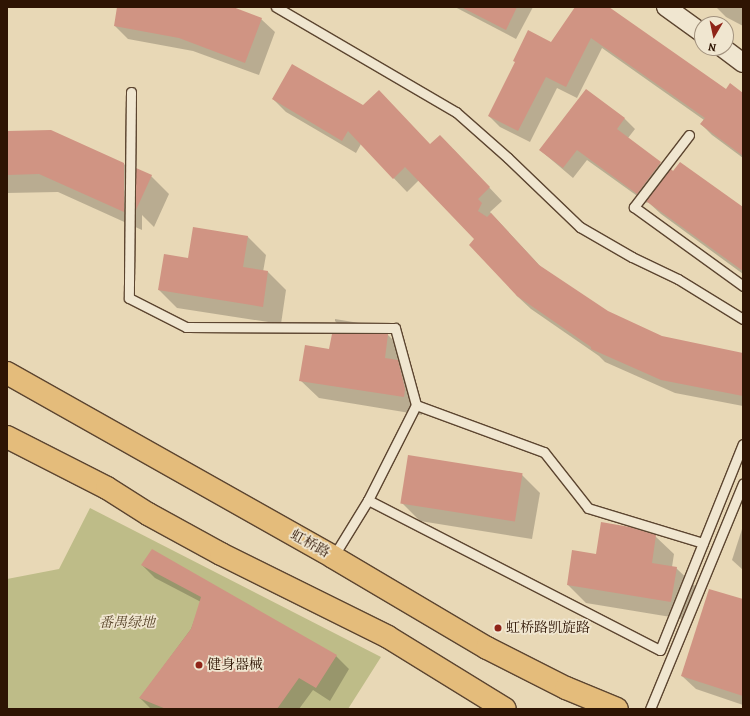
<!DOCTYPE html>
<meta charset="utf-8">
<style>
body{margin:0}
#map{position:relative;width:750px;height:716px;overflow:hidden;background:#e8d8b6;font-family:Alegreya,"Noto Serif SC",serif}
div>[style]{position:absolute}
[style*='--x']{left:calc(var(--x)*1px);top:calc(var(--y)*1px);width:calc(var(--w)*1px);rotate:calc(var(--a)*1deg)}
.green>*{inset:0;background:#bebc88}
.shadow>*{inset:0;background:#0003}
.building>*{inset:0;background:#d09483;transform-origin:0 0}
.roads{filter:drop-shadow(1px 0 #5c4530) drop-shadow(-1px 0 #5c4530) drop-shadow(0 1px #5c4530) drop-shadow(0 -1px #5c4530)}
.lane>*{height:9px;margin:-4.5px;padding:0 4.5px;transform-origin:4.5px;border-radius:4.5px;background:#f0e6d0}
.street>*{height:18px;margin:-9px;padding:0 9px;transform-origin:9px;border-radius:9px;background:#f0e6d0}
.primary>*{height:22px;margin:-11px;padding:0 11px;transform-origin:11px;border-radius:11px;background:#e4bc7b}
.dots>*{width:11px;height:11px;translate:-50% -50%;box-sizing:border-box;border:2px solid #f0e6d0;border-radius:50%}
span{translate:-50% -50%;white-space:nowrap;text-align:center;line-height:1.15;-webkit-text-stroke:3.5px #f0e6d0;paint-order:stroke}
.street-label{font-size:14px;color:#2e1403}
.park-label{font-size:14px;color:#59462b;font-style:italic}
.poi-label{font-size:14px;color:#2e1403}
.left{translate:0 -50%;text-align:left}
.frame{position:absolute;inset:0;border:8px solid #2e1403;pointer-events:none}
.north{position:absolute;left:694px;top:16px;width:40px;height:40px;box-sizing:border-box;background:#f0e6d0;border:1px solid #a2927e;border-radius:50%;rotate:189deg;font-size:11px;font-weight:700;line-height:16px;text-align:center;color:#2e1403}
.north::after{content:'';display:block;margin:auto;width:14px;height:18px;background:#8f2418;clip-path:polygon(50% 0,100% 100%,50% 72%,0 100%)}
</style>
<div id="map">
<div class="green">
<i style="clip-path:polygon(90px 508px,381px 657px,348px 709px,7px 709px,7px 579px,59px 569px)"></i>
</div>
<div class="shadow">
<i style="clip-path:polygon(118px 7px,230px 7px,261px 19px,275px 32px,259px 75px,193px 51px,128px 39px,115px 26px)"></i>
<i style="clip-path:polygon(455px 7px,533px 7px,516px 39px)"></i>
<i style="clip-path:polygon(577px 7px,607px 7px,726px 90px,743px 94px,743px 158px,712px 135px,701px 124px,704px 120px,602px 48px,577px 98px,557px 88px,530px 142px,500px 127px,489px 116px,551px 43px)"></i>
<i style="clip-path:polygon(716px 7px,743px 7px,743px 26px,726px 17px)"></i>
<i style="clip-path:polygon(586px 90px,625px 119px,635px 129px,628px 138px,670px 172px,743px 209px,743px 274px,661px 214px,648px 202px,647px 203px,587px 160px,573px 178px,540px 150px)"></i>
<i style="clip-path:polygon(273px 99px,430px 145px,453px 149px,502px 201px,490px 212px,541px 267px,607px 312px,662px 337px,743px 354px,743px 406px,675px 393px,605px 362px,599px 356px,531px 309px,517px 296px,476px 240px,419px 180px,407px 192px,361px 144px,356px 153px,286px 112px)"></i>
<i style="clip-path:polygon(7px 132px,124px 164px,137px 177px,151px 176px,169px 194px,154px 227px,142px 215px,142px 230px,58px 192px,7px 193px)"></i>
<i style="clip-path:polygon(194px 228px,248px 237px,266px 255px,263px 272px,268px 272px,286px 290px,281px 324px,177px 308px,159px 290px,189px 259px)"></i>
<i style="clip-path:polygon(335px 319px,359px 323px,371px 335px,388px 335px,406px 353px,404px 368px,415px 379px,423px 408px,422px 415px,319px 398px,300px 380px,330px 350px,348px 335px,335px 321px)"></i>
<i style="clip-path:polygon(522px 475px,540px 493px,532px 539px,420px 521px,402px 503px)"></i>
<i style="clip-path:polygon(743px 526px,743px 570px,732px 560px)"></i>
<i style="clip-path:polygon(655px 536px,674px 554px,672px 567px,676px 568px,695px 586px,689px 620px,586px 603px,568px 585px,597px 555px)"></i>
<i style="clip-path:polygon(142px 565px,336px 656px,349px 669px,330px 701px,313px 690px,299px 709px,151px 709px,140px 698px,191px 629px,201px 602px,155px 578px)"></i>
<i style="clip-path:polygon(743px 600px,743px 705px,696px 689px,682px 676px)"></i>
</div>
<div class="building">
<i style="clip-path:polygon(117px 7px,233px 7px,262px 18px,245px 63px,179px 38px,114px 26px)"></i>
<i style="clip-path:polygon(461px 7px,517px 7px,506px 30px)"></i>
<i style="clip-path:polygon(575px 7px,609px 7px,726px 89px,730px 83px,743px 93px,743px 156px,700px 124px,705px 118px,591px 38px,566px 87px,546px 77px,518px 131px,488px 116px,515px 62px,513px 61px,528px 30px,551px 42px)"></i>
<i style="clip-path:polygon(292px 64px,363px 105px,379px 90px,430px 144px,440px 135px,490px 187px,478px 199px,482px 203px,478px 211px,487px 217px,491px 213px,539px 265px,608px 311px,662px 336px,743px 353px,743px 396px,661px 380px,591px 349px,591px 347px,517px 296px,469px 245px,474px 239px,405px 167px,393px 179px,348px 131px,342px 141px,272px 99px)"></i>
<i style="clip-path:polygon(586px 89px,625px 118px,617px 129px,661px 162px,637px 194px,577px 150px,563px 168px,539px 150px)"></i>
<i style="clip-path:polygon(51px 130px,124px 163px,124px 212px,39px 174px,7px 175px,7px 131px)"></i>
<i style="clip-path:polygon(680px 162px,743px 207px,743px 271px,646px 201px,671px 169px,673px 171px)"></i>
<i style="clip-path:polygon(136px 168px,152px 175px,136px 210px)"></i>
<i style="clip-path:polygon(193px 227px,248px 236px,243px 267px,268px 271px,263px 307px,158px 290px,164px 254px,188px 258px)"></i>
<i style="clip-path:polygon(332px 334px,388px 334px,385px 358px,398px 360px,405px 389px,404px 397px,299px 381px,305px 345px,329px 349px)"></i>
<i style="left:408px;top:455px;width:116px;height:49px;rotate:9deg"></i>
<i style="clip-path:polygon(601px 522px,630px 527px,656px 535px,652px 563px,677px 567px,671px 602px,567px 585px,572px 550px,596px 554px)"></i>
<i style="clip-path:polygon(152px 549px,337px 655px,316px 688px,299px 678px,277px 709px,166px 709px,139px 698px,191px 629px,201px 597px,141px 565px)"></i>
<i style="clip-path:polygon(709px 589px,743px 599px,743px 696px,681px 676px)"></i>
</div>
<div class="roads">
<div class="lane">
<i style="--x:276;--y:7;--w:208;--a:30.3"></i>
<i style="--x:456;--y:112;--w:69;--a:41.5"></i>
<i style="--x:508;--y:158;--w:100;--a:43.8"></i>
<i style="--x:580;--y:227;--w:60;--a:30"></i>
<i style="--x:632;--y:257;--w:51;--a:25.6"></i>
<i style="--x:678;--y:279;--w:76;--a:31.6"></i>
<i style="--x:131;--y:92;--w:206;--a:90.6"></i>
<i style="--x:129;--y:298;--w:64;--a:27"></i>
<i style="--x:186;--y:327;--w:209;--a:0.3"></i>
<i style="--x:395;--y:328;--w:80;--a:74.7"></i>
<i style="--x:416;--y:405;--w:136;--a:20.2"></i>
<i style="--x:544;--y:452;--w:71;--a:51.8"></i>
<i style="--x:588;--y:508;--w:120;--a:16.9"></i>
<i style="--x:689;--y:135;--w:91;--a:127.4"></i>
<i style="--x:634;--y:207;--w:135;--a:35.9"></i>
<i style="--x:368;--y:500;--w:106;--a:-63.2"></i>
<i style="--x:333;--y:557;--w:67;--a:-58.4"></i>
<i style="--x:368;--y:500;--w:328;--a:27.2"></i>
<i style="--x:660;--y:650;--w:222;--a:-68.1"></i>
<i style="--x:650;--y:709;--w:244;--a:-67.6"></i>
</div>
<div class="street">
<i style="--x:666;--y:7;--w:44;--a:35.8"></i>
<i style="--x:723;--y:48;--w:25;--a:37"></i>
</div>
<div class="primary">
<i style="--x:7;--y:373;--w:374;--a:29.4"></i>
<i style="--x:333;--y:557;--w:179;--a:30.6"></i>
<i style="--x:487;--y:648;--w:89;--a:26.9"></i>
<i style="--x:566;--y:688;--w:55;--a:22.4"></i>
<i style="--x:7;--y:437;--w:112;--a:27"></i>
<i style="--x:107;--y:488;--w:49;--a:32.4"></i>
<i style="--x:148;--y:514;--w:83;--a:28.7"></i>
<i style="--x:221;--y:554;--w:186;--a:26.4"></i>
<i style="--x:388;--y:637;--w:137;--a:31.6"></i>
</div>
</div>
<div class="dots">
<i style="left:498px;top:628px;background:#8f2418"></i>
<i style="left:199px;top:665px;background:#8f2418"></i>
</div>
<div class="street-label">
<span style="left:310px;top:544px;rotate:29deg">虹桥路</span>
</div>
<div class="park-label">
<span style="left:127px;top:623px">番禺绿地</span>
</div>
<div class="poi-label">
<span class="left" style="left:506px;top:628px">虹桥路凯旋路</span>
<span class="left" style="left:207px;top:665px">健身器械</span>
</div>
<div class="frame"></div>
<div class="north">N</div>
</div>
